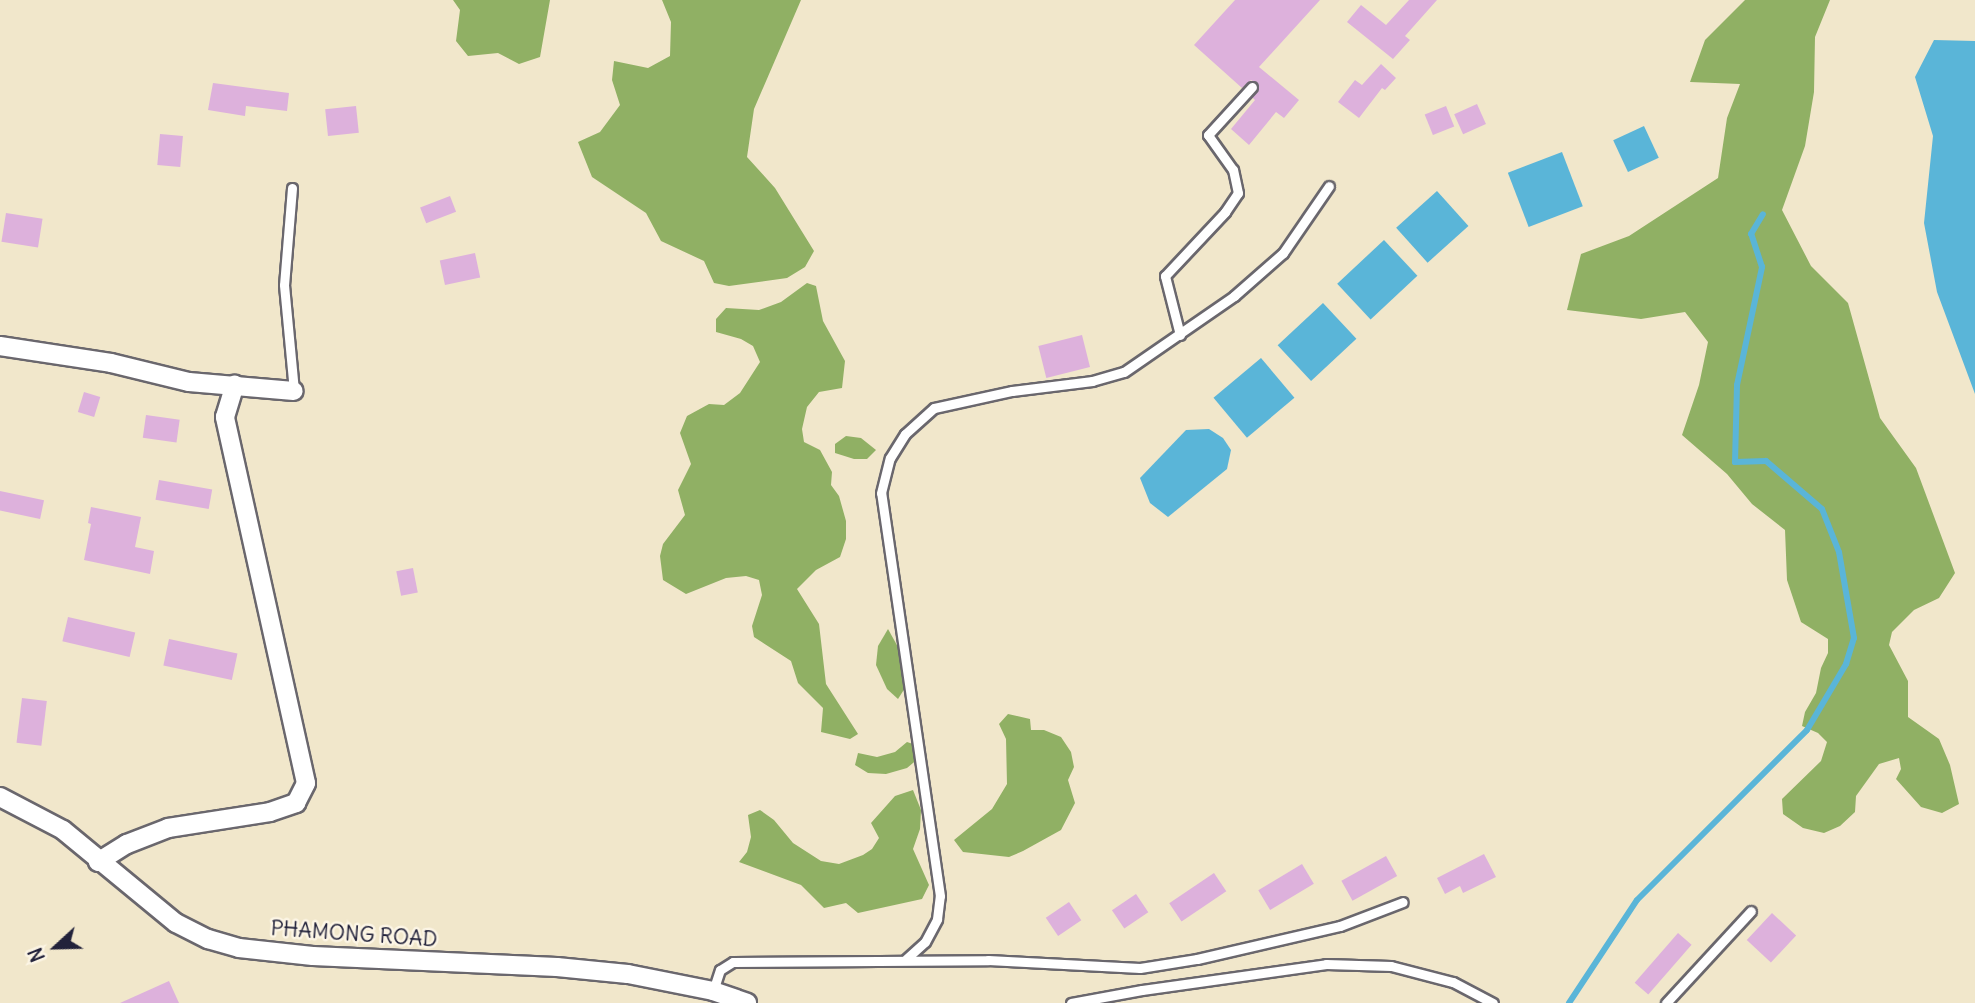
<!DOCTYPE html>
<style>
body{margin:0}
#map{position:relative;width:1975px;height:1003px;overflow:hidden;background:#f1e7cb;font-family:Delius,sans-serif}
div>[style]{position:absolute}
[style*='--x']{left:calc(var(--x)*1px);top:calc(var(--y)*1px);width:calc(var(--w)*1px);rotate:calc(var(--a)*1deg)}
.forest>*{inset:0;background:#90b064}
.water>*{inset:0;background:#5ab5d8;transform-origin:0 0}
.stream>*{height:6px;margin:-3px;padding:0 3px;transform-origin:3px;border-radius:3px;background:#5ab5d8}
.building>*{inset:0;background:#ddb1dc;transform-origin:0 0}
.roads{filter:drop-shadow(2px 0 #6a676d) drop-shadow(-2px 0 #6a676d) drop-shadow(0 2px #6a676d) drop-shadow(0 -2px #6a676d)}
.service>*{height:9px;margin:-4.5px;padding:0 4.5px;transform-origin:4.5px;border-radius:4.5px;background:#fff}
.minor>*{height:18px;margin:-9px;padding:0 9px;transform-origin:9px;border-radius:9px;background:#fff}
span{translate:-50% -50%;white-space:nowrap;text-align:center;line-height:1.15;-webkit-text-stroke:5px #fcf5e5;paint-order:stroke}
.street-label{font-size:21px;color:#22223b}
.north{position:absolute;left:21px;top:912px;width:70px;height:70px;-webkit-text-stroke:5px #fcf5e5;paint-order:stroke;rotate:248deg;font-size:19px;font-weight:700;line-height:28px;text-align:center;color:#22223b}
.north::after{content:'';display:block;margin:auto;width:24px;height:32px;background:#22223b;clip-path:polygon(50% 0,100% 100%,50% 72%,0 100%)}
</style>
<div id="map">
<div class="forest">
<i style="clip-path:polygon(453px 0,550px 0,540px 57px,519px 64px,498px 53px,468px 56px,456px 41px,460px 10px)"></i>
<i style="clip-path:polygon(662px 0,801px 0,754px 109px,747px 157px,775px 188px,814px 251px,805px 267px,787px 278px,729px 286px,714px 283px,704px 261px,661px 241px,646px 213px,592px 177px,578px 142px,600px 132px,620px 105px,612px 80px,614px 61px,648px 68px,670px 56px,671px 22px)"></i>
<i style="clip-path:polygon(1745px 0,1830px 0,1815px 37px,1814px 92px,1805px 146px,1782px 210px,1811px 266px,1848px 303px,1880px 418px,1916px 468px,1955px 573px,1939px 598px,1914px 610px,1892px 632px,1889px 645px,1908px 681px,1908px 717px,1939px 739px,1950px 765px,1959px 804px,1942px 813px,1921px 807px,1896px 779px,1901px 769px,1899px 758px,1879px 764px,1856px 796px,1855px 812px,1840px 826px,1824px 833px,1803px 828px,1783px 814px,1782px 799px,1821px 761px,1827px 742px,1818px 733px,1802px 726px,1805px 712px,1816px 693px,1821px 668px,1828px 653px,1828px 639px,1801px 622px,1787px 580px,1785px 530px,1752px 504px,1727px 474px,1682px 435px,1699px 385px,1708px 342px,1685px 312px,1641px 319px,1567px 310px,1581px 254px,1629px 236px,1718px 178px,1727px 118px,1740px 84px,1690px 82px,1705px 40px)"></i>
<i style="clip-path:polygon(807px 283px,816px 286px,823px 321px,845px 361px,842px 388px,819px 392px,807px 407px,802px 429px,804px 442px,820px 450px,832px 472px,831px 485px,839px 496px,846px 521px,846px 539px,840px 557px,816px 570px,797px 589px,819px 624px,826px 684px,858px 734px,850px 739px,821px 732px,823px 708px,798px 683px,791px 661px,754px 637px,752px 626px,762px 595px,759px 580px,746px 576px,726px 578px,686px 594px,663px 580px,660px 556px,663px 544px,685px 515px,678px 490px,691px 464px,680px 433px,687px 416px,709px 404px,724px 405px,740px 393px,760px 362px,753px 346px,741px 339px,716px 332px,716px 319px,726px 308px,759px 310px,781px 302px)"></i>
<i style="clip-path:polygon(846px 436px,861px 438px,876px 450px,867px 459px,854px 459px,835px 453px,835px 444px)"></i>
<i style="clip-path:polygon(888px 629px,898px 647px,905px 688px,898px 699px,887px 689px,876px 665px,878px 646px)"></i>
<i style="clip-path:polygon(1008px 714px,1030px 719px,1031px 730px,1044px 730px,1061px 737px,1071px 752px,1074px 767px,1068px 780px,1075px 803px,1061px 830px,1023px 851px,1009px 857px,963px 852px,954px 840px,992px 809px,1007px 784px,1006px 739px,999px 724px)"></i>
<i style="clip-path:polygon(907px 742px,916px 745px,919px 758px,907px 768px,886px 774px,868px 773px,855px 765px,858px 753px,877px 757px,895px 752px)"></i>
<i style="clip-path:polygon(913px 790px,921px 810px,920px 829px,913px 849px,929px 885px,922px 899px,858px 913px,846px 903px,824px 908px,801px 885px,739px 862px,747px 852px,751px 837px,748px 815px,760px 810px,774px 820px,793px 843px,821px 861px,839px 864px,863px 855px,872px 849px,879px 838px,871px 823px,895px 796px)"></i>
</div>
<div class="water">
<i style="clip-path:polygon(1934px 40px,1975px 41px,1975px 394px,1937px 292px,1924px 223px,1933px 136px,1915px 77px)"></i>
<i style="left:1644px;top:126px;width:35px;height:34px;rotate:65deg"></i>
<i style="left:1562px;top:152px;width:58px;height:58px;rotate:69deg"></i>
<i style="left:1437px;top:191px;width:47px;height:55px;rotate:48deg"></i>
<i style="left:1384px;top:240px;width:49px;height:64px;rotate:47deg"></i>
<i style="left:1323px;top:303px;width:49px;height:62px;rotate:47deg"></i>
<i style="left:1261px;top:358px;width:52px;height:62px;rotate:50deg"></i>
<i style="clip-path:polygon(1209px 429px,1223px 438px,1231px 450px,1227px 469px,1168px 517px,1150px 503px,1140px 478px,1186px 430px)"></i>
</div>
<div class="stream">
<i style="--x:1569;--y:1003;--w:123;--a:-56.6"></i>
<i style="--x:1637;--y:900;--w:240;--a:-45"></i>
<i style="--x:1807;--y:730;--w:77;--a:-59.4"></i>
<i style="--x:1846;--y:664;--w:27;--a:-73"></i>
<i style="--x:1854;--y:638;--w:87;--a:-99.9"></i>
<i style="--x:1839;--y:552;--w:46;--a:-111.6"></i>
<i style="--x:1822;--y:509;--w:74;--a:-139.4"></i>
<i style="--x:1766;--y:461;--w:31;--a:178"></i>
<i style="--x:1735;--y:462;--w:77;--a:-88.5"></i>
<i style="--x:1737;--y:385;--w:121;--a:-78"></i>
<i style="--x:1762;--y:267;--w:35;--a:-108"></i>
<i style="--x:1751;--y:234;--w:23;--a:-59"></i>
</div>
<div class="building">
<i style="clip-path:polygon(1235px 0,1320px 0,1259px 67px,1299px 100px,1284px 118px,1276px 112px,1249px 145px,1231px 129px,1255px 100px,1252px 97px,1258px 84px,1251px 80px,1242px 88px,1194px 45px)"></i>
<i style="clip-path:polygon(1409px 0,1437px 0,1405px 36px,1410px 40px,1393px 59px,1347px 22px,1361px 5px,1386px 25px)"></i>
<i style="clip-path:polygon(1381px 64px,1396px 78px,1385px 90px,1382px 88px,1359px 118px,1338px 102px,1355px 80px,1362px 85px)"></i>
<i style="clip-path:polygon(213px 83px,289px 93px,287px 111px,246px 106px,245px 116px,208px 110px)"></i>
<i style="left:1477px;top:104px;width:22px;height:25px;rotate:66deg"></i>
<i style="left:356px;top:106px;width:27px;height:31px;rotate:84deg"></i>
<i style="left:1446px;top:106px;width:22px;height:23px;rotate:68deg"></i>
<i style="left:160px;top:134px;width:23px;height:31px;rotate:5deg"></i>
<i style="left:450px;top:196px;width:17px;height:32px;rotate:69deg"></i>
<i style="left:6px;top:213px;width:37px;height:29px;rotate:9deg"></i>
<i style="left:475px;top:253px;width:25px;height:36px;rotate:78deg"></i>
<i style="left:1082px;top:335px;width:33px;height:45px;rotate:76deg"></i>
<i style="left:84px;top:392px;width:17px;height:21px;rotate:17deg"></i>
<i style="left:146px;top:415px;width:34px;height:23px;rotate:8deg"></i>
<i style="left:159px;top:480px;width:54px;height:20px;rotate:10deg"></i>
<i style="left:0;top:491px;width:45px;height:19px;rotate:12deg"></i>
<i style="clip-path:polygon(91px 507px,141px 517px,135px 547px,154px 551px,150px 574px,84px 560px,91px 524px,88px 523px)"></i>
<i style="left:413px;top:568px;width:25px;height:17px;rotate:79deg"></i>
<i style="left:68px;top:617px;width:69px;height:25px;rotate:13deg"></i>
<i style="left:169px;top:639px;width:70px;height:27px;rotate:12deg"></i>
<i style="left:22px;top:698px;width:25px;height:45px;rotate:7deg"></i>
<i style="clip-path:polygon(1484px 854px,1496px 877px,1463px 893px,1460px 886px,1445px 894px,1437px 878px)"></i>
<i style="left:1386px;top:856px;width:23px;height:51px;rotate:61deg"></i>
<i style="left:1302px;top:864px;width:23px;height:51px;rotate:59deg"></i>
<i style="left:1214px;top:873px;width:22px;height:54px;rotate:56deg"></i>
<i style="left:1136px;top:894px;width:22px;height:29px;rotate:56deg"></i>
<i style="left:1069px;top:902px;width:22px;height:28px;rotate:56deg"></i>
<i style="left:1772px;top:913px;width:33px;height:37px;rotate:43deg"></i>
<i style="left:1678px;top:933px;width:18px;height:66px;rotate:41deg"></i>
<i style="clip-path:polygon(169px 981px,179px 1003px,120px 1003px)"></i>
</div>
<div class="roads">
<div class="service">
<i style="--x:292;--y:188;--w:97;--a:94.7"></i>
<i style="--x:284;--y:285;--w:106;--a:84.6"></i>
<i style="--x:1180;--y:335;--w:61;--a:-104.3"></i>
<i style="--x:1165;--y:276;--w:88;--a:-46.8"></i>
<i style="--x:1225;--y:212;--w:23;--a:-56"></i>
<i style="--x:1238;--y:193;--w:24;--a:-102"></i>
<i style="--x:1233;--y:170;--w:43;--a:-125.5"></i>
<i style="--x:1208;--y:135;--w:65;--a:-47.5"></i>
<i style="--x:906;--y:959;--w:25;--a:-42"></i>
<i style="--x:925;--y:942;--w:26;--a:-62"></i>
<i style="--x:937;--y:919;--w:23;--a:-83"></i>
<i style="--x:940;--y:896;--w:407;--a:-98.3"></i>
<i style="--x:881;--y:493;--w:36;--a:-76"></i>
<i style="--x:890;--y:458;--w:28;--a:-58"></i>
<i style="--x:905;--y:434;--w:39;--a:-42"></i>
<i style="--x:934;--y:408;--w:80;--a:-12.3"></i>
<i style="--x:1012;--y:391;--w:81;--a:-7.1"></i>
<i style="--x:1092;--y:381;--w:33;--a:-16"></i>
<i style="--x:1124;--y:372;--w:134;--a:-34.6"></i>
<i style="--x:1234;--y:296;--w:65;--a:-41.3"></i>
<i style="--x:1283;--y:253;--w:81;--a:-55.5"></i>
<i style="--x:713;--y:991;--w:22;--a:-72"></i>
<i style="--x:720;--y:970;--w:15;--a:-32"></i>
<i style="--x:733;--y:962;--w:255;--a:-0.4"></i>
<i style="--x:988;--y:960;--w:152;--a:3"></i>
<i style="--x:1140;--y:968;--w:58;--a:-9"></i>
<i style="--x:1197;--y:959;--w:147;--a:-13"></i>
<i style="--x:1340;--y:926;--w:67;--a:-20.9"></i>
<i style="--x:1071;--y:1003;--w:72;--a:-10.4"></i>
<i style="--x:1142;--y:990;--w:186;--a:-8"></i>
<i style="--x:1326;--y:964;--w:65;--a:1.8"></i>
<i style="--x:1391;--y:966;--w:64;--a:14.5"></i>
<i style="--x:1453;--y:982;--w:45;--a:27.7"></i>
<i style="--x:1666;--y:1003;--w:125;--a:-47.3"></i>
</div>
<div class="minor">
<i style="--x:0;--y:346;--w:112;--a:8.7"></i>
<i style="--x:111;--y:363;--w:80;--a:13.7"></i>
<i style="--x:189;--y:382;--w:105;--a:4.9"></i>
<i style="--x:0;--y:797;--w:71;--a:27.6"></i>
<i style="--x:63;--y:830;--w:146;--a:39.5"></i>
<i style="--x:176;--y:923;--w:36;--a:27"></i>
<i style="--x:208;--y:939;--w:32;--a:16"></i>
<i style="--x:239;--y:948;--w:74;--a:6.2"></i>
<i style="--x:313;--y:956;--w:244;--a:2.6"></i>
<i style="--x:557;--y:967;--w:71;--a:5.6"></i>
<i style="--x:628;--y:974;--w:87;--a:11.3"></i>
<i style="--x:713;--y:991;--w:36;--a:19"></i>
<i style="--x:98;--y:862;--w:34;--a:-32"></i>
<i style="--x:127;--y:844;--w:44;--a:-21.3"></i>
<i style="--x:168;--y:828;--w:103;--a:-8.9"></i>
<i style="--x:270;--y:812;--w:28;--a:-19"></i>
<i style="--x:296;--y:803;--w:22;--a:-63"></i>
<i style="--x:306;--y:783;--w:375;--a:-102.5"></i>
<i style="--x:225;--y:417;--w:34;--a:-73"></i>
</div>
</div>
<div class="street-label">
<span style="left:354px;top:934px;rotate:4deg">PHAMONG ROAD</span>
</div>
<div class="north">N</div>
</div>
